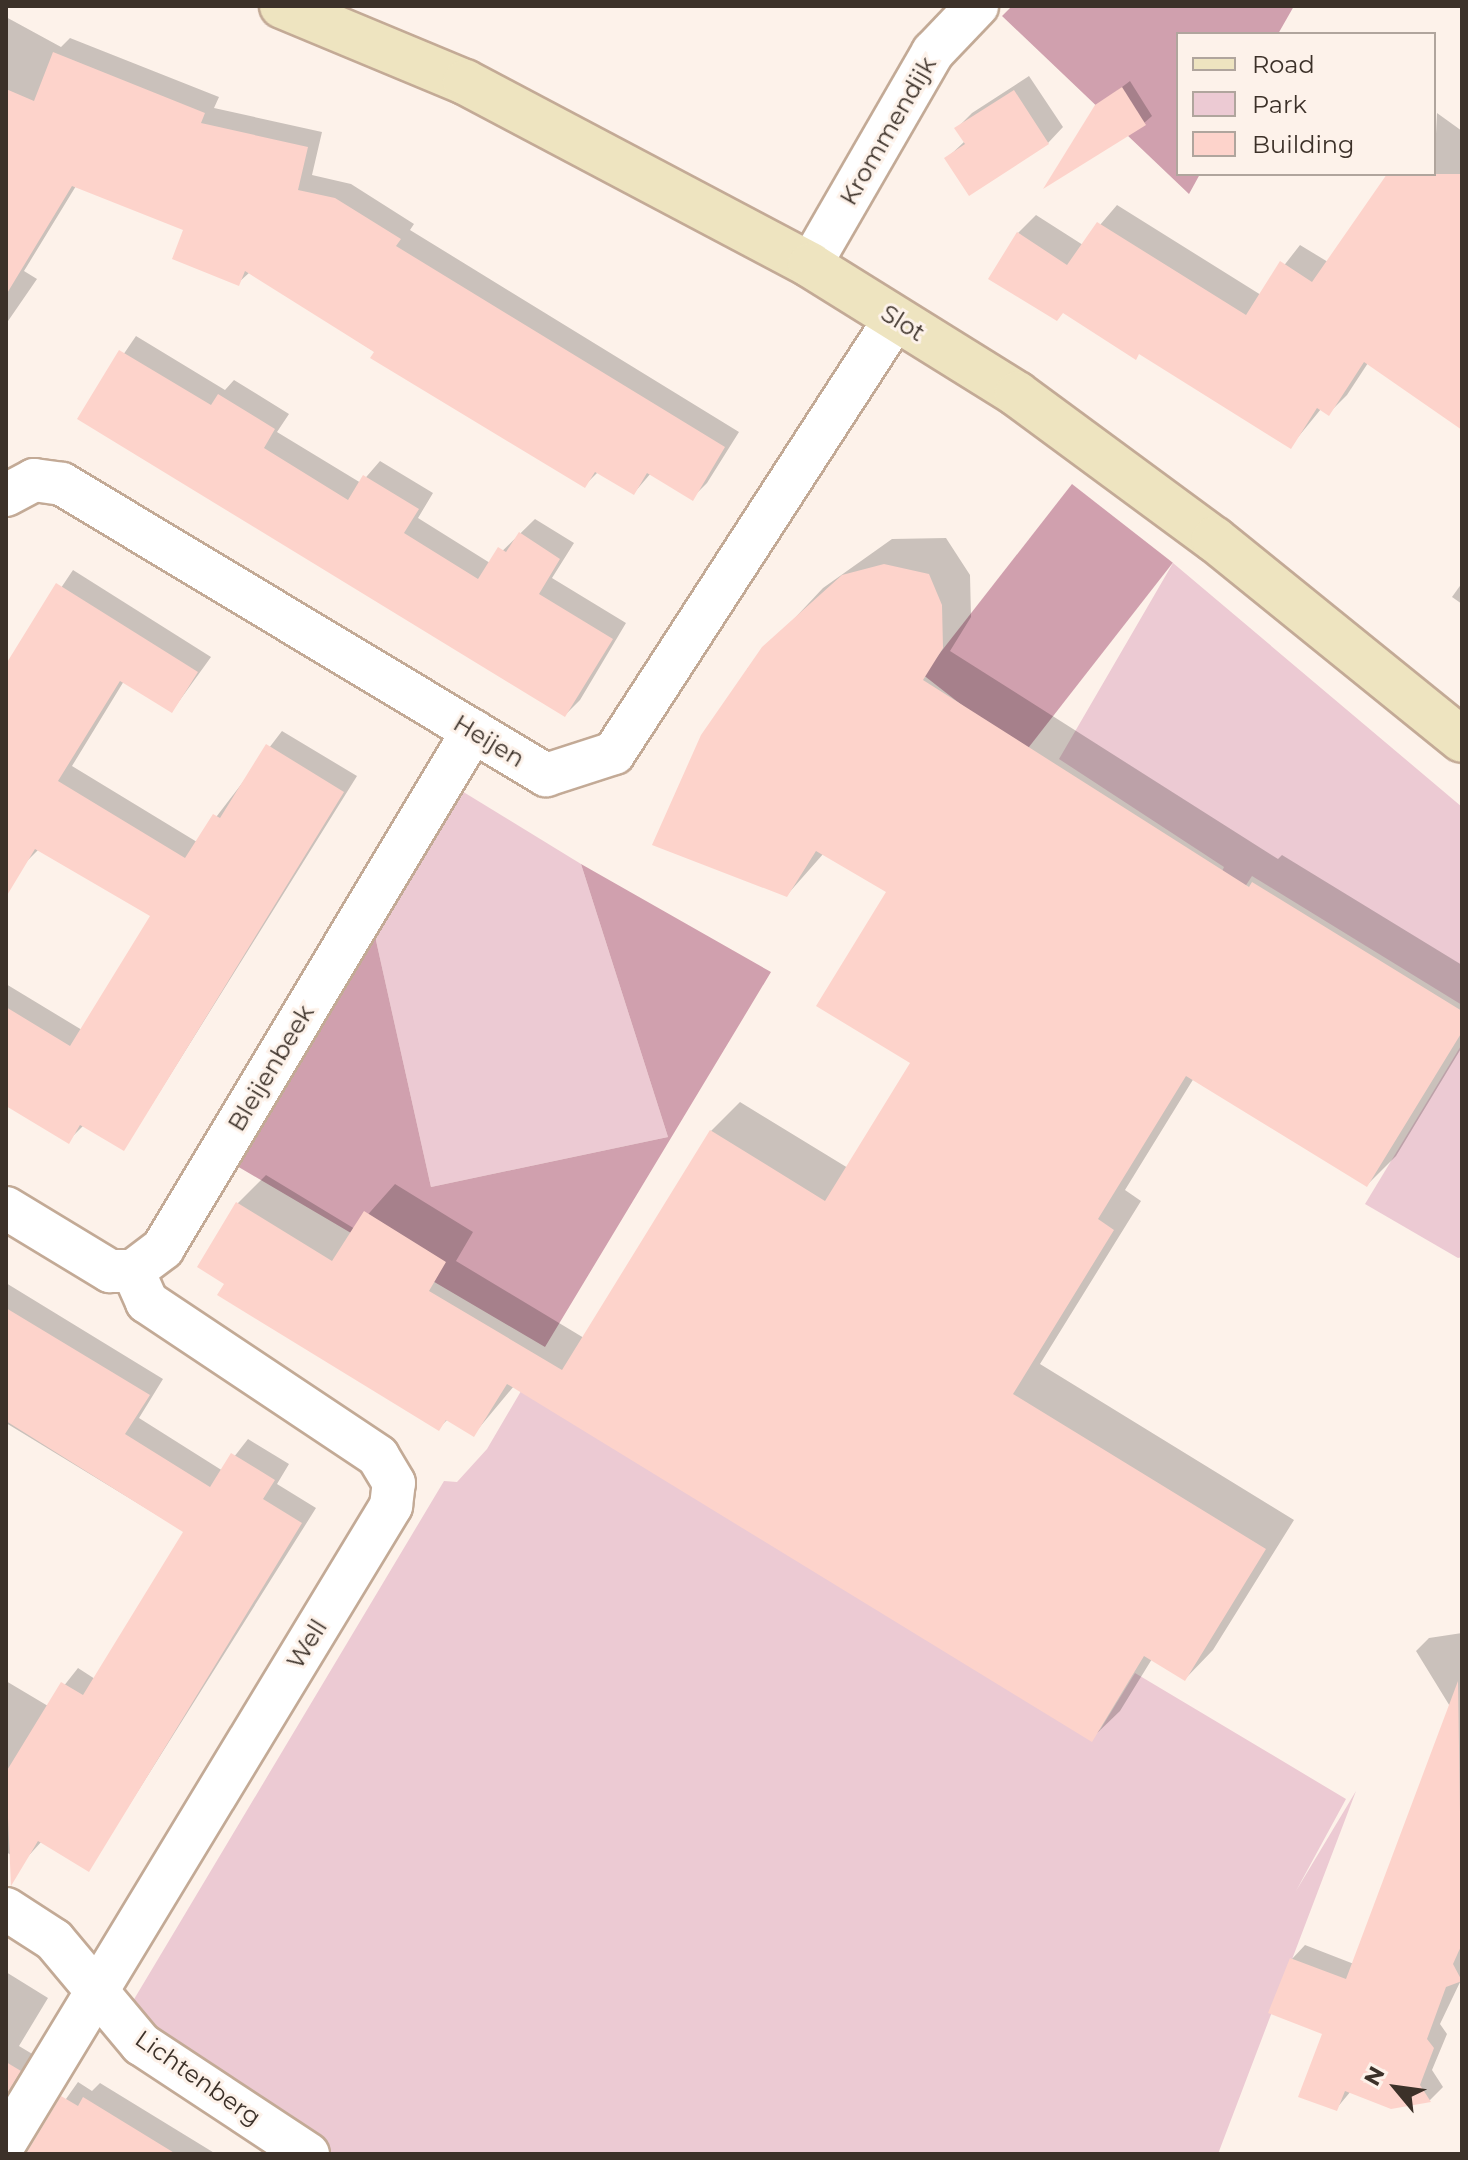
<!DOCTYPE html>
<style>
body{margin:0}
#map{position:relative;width:1468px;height:2160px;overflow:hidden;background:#fdf2ea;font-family:Montserrat,sans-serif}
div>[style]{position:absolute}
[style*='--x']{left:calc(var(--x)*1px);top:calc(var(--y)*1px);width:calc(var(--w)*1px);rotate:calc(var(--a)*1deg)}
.green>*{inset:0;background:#eccad3}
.forest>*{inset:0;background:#d0a0ae;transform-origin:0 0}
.shadow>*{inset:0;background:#0003}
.building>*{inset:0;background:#fdd3cb}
.roads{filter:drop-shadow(2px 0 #c3aa96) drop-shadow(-2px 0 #c3aa96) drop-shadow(0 2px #c3aa96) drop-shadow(0 -2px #c3aa96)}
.street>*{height:42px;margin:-21px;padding:0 21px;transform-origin:21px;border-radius:21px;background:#fff}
.secondary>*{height:44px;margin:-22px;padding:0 22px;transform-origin:22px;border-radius:22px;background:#eee4c0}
span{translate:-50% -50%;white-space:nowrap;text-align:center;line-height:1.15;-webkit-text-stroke:6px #fdf2ea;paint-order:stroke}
.street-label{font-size:24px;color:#3c3129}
.frame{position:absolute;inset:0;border:8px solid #3c3129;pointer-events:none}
.legend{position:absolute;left:1176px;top:32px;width:260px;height:144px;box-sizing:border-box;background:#fdf2ea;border:2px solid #b0a59d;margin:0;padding:10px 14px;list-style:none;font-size:24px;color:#3c3129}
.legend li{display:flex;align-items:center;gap:16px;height:40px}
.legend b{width:40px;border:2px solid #b0a59d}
.north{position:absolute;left:1356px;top:2048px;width:80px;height:80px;-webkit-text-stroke:6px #fdf2ea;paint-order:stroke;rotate:299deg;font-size:22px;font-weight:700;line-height:32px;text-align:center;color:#3c3129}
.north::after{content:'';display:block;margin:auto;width:28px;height:36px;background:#3c3129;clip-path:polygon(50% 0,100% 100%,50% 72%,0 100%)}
</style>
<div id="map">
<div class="green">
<i style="clip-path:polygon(1173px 563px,1462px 807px,1462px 1005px,1252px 876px,1241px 893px,1218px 880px,1224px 867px,1059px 759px)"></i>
<i style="clip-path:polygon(452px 785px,581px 864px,668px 1137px,431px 1187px,371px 918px)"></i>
<i style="clip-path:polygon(1462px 1044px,1462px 1257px,1458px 1258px,1365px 1204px)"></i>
<i style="clip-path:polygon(524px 1386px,1100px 1730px,1135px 1673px,1346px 1799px,1296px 1891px,1356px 1791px,1218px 2154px,324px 2154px,169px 2055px,130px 2006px,444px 1481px,457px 1482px,487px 1449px)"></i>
</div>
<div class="forest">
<i style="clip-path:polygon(1012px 6px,1294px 6px,1278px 34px,1178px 34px,1178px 174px,1200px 174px,1189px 194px,1002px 16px)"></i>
<i style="left:1072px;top:484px;width:128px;height:242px;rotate:38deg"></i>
<i style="clip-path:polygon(581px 864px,771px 972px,545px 1347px,225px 1159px,371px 918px,431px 1187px,668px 1137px)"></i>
</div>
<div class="shadow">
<i style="clip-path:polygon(6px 17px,61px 47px,70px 38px,219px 97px,214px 108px,322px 132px,312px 175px,351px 184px,414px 224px,410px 230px,739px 432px,707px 483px,692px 498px,651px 473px,634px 493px,598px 472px,584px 486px,250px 272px,238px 283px,186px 229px,76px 186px,24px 271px,37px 279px,6px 324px)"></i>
<i style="clip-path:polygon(1029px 76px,1063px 127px,1048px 143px,947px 158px,965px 141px,957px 128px,972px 113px)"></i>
<i style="clip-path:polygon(1130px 81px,1152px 116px,1144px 123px,1097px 106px)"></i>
<i style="clip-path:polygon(1437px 113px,1462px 131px,1462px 428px,1368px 363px,1347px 395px,1329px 413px,1321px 409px,1290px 447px,1018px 233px,1036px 215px,1083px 245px,1117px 205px,1261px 295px,1300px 245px,1328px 262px,1389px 174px,1434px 174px)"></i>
<i style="clip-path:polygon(136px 336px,225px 390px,234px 380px,289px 414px,277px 432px,361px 483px,380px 461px,433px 493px,418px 518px,490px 563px,535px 519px,574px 543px,552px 578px,626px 623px,580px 700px,565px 715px,80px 418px)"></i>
<i style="clip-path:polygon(946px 538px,970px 575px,971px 617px,950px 651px,1278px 859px,1282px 855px,1462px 965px,1462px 1047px,1396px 1156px,1367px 1185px,1194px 1078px,1125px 1190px,1141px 1201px,1040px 1364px,1294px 1520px,1213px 1650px,1185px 1679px,1152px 1659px,1120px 1711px,1091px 1739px,514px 1386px,474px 1434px,448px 1419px,439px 1428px,227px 1284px,238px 1203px,266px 1175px,355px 1229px,395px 1184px,473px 1232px,456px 1261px,584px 1338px,711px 1131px,740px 1102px,848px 1168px,912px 1063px,889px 892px,824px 853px,787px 895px,747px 669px,823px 588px,892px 539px)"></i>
<i style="clip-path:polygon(73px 570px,211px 657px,172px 711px,124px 681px,72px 766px,197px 842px,282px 731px,357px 776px,124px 1149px,84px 1125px,68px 1141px,6px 1068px,6px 984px,82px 1030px,152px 915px,39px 849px,24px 864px,6px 852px,6px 670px)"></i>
<i style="clip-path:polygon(1462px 583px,1462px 604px,1452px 597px)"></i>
<i style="clip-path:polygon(6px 1283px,163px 1379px,139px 1418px,223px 1471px,248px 1439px,289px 1464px,277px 1484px,316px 1508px,89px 1869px,42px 1841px,23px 1862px,6px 1852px,6px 1681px,48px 1706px,78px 1668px,95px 1679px,185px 1532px,6px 1423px)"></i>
<i style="clip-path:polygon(1462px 1633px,1462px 1978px,1440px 2024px,1447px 2034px,1432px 2070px,1443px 2087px,1430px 2100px,1351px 2091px,1336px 2109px,1325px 2033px,1292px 1959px,1305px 1945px,1354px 1964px,1451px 1708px,1416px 1651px,1429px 1638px)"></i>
<i style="clip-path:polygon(6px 1972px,48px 1998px,19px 2046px,34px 2055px,6px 2102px)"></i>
<i style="clip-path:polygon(78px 2082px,92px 2091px,100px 2083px,216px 2154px,43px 2154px,32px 2147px)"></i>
</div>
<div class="building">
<i style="clip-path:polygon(53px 52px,205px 113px,201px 123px,308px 147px,298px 190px,335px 198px,401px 239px,396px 246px,725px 447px,693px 501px,647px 473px,634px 495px,595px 472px,585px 488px,370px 358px,374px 352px,245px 271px,239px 286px,172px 259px,183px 230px,72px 186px,6px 295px,6px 89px,34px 101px)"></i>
<i style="clip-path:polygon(1122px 87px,1146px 125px,1043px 189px,1095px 105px)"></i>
<i style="clip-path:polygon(1014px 90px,1049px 144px,969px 196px,944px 158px,965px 144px,954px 128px)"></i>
<i style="clip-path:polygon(1387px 174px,1462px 174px,1462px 430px,1364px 362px,1329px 416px,1317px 408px,1291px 449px,1139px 354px,1136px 360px,1063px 313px,1057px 321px,988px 279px,1017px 232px,1067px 265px,1097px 222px,1246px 315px,1280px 261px,1312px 282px)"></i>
<i style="clip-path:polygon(119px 350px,211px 405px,218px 394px,275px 429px,264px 448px,348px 500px,363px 475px,419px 509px,404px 533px,478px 579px,498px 547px,506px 552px,519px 532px,560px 559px,539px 594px,613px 639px,565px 717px,77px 419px)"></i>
<i style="clip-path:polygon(884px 564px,929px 574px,942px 605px,943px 648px,923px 680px,1249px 887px,1252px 882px,1462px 1011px,1462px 1032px,1367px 1187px,1186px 1076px,1098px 1219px,1114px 1230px,1013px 1394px,1266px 1549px,1185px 1681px,1144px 1656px,1092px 1742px,507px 1384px,474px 1437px,446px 1420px,439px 1431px,217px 1295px,224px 1284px,197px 1267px,236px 1202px,332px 1261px,364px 1211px,446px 1262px,429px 1291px,562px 1370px,710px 1130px,825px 1201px,910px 1063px,816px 1006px,886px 892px,816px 851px,787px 897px,652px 845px,701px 735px,762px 647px,842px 575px)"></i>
<i style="clip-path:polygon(56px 583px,198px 672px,172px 713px,120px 681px,58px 781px,185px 858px,213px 814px,220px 818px,266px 744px,344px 792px,124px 1151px,80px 1125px,69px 1144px,6px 1106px,6px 1007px,70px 1046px,150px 916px,35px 849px,6px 897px,6px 664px)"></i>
<i style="clip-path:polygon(6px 1308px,150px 1395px,125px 1434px,210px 1487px,231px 1453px,275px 1480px,263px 1499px,302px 1523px,89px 1872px,38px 1841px,11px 1886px,6px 1772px,61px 1682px,83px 1695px,183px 1532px,6px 1421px)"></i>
<i style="clip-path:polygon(1458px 1681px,1462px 1944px,1453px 1964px,1462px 1981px,1446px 1987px,1427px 2039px,1434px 2048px,1420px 2085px,1431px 2102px,1391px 2109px,1345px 2091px,1337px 2111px,1298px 2097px,1322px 2034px,1268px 2013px,1290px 1958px,1346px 1979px)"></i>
<i style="clip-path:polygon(6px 2062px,21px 2071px,6px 2095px)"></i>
<i style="clip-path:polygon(61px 2096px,78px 2106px,83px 2097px,176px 2154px,26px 2154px)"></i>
</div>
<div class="roads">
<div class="street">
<i style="--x:810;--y:265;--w:246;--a:-60"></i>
<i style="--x:933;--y:52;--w:64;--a:-46.3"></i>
<i style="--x:6;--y:495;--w:32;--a:-28"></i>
<i style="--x:34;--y:480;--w:28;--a:8"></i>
<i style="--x:62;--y:484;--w:565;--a:31.02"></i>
<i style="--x:546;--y:775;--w:71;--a:-17.9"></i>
<i style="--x:614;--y:753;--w:517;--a:-57.08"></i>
<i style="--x:6;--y:1208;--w:122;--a:31.2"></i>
<i style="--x:110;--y:1271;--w:23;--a:0"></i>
<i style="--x:133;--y:1271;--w:38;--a:-37"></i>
<i style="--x:163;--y:1248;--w:603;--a:-59.05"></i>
<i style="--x:6;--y:1909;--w:57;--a:32.9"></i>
<i style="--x:54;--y:1940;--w:136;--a:50.1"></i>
<i style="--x:141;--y:2044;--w:200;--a:33.4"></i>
<i style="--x:6;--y:2141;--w:743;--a:-58.77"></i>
<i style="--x:391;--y:1506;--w:23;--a:-83"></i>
<i style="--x:394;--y:1483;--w:31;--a:-121"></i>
<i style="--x:378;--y:1456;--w:278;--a:-146.3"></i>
<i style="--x:147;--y:1302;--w:34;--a:-114"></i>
</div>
<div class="secondary">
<i style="--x:282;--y:6;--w:198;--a:22.6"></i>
<i style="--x:465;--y:82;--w:391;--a:27.9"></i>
<i style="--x:810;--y:265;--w:244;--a:31.9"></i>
<i style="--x:1017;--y:394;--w:245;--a:36.4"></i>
<i style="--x:1214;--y:539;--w:319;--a:39"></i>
</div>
</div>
<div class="street-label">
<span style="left:888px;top:131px;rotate:-60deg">Krommendijk</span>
<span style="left:903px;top:323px;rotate:32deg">Slot</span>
<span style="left:489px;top:741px;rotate:31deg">Heijen</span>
<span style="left:271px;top:1068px;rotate:-59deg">Bleijenbeek</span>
<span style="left:307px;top:1644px;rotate:-58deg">Well</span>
<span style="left:198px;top:2078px;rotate:35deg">Lichtenberg</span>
</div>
<div class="frame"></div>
<ul class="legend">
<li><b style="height:10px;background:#eee4c0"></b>Road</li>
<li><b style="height:22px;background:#eccad3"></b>Park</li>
<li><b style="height:22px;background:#fdd3cb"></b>Building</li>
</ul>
<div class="north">N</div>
</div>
